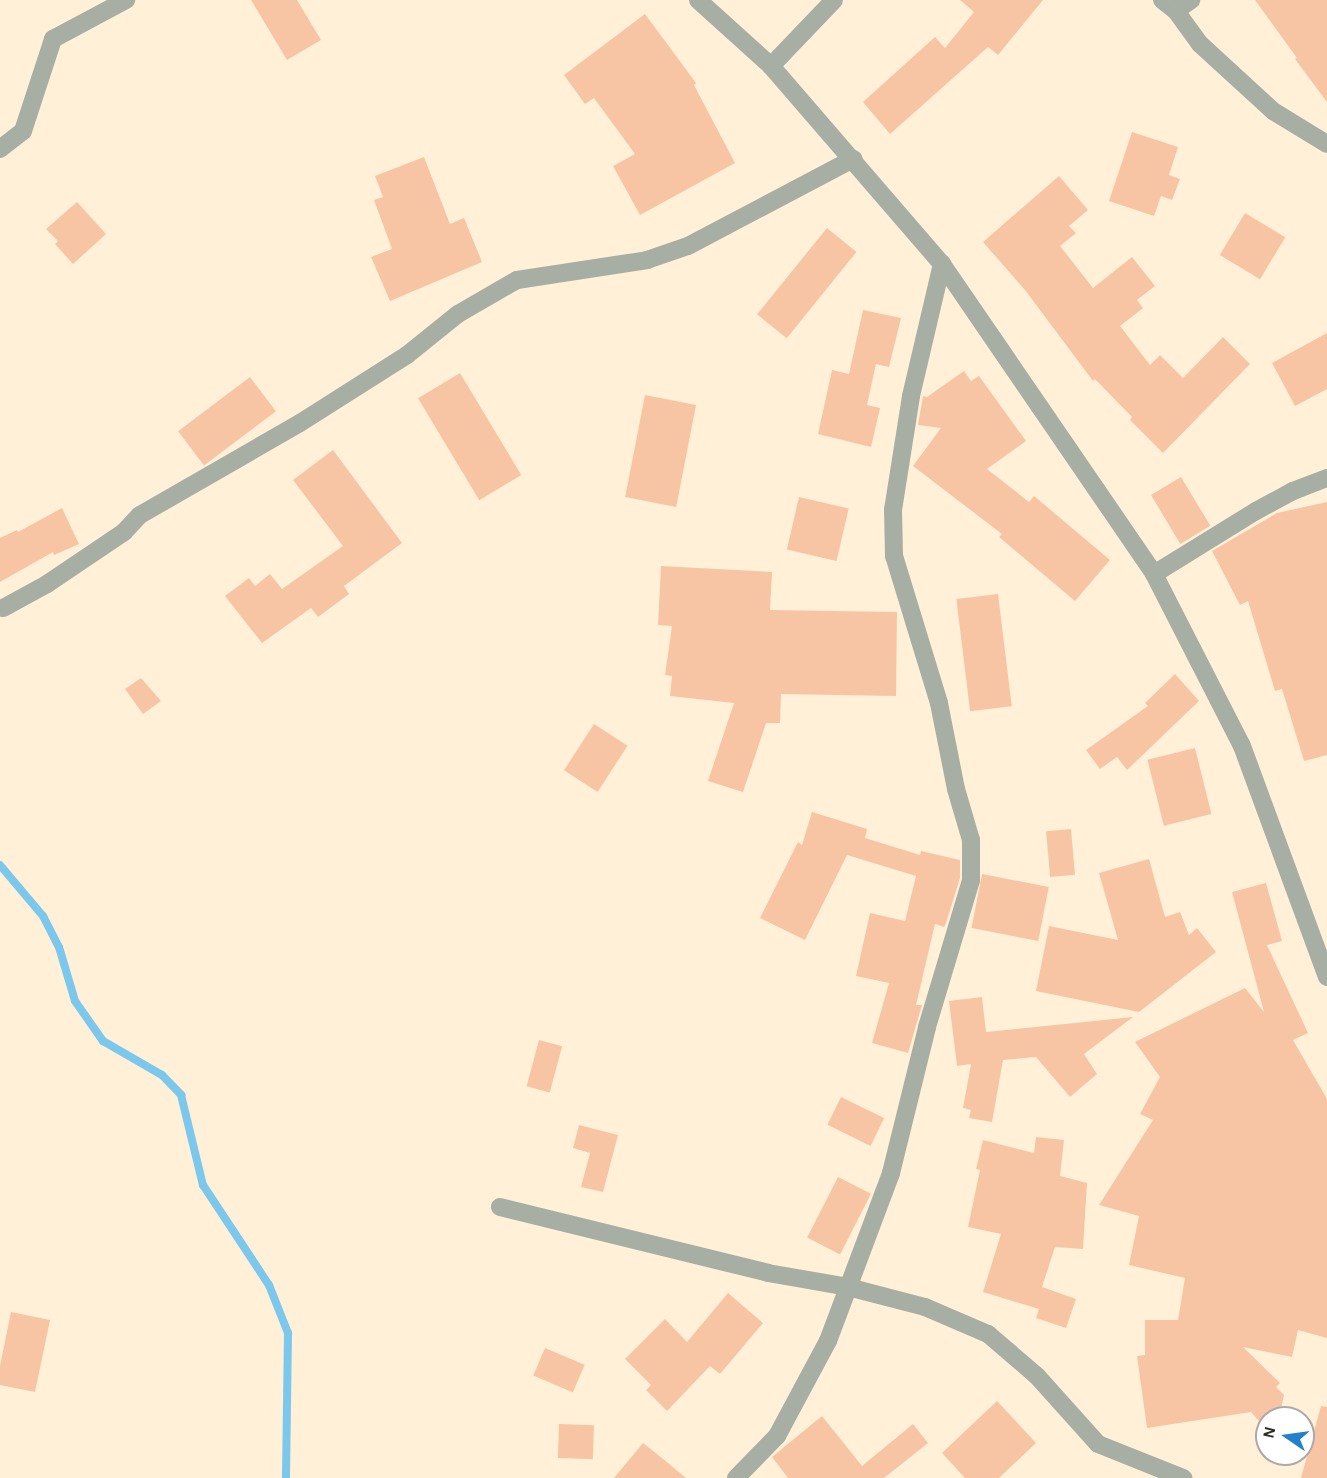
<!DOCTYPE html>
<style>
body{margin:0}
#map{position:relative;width:1327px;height:1478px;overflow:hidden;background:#fff0d7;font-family:"Alegreya Sans",sans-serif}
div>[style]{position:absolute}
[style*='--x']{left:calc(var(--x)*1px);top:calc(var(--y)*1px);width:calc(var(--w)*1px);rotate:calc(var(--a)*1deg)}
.stream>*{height:8px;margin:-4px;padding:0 4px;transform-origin:4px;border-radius:4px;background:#7bc8ec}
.building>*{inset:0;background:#f7c5a3;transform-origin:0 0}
.street>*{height:18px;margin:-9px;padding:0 9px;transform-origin:9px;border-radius:9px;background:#a7aea4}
span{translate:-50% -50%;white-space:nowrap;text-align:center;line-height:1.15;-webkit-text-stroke:4.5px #fff;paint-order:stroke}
.north{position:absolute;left:1255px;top:1406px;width:60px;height:60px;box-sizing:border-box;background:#fff;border:2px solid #acaaa6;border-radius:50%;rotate:283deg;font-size:16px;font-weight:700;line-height:24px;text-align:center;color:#302b21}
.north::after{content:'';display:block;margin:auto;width:21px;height:27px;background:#2280cc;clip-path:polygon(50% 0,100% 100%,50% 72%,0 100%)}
</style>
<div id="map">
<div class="stream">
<i style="--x:0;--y:865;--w:67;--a:49.9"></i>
<i style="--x:43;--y:916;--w:35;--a:63"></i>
<i style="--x:59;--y:947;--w:56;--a:73.5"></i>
<i style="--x:75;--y:1001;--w:49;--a:55"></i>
<i style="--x:103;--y:1041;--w:68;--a:30"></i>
<i style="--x:162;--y:1075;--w:28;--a:46"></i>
<i style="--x:181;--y:1095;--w:93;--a:76.3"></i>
<i style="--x:203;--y:1185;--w:120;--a:56.6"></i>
<i style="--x:269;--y:1285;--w:52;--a:68.4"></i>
<i style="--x:288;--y:1333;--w:145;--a:90.8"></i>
</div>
<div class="building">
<i style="clip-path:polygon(251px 0,297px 0,321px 40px,287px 60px)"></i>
<i style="clip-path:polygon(960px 0,1043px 0,998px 55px,988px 47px,890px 134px,863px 102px,935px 37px,945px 48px,974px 12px)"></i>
<i style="clip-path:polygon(1255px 0,1327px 0,1327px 102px,1295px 59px,1297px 58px)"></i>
<i style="clip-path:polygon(645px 14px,696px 83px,694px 85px,735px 163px,640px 215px,613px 166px,635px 154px,594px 98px,585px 104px,564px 75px)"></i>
<i style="clip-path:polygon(1132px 132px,1178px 147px,1169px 175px,1180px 179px,1172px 200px,1161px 196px,1154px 216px,1109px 201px)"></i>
<i style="clip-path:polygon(424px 157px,450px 224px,464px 218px,482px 262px,390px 301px,371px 257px,392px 249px,374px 200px,383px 197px,375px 176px)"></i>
<i style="clip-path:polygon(1059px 176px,1088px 210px,1069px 226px,1076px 233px,1060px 246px,1093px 288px,1132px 257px,1155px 286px,1137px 300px,1143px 308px,1120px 326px,1150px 365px,1160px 355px,1183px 378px,1223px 337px,1250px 364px,1163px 453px,1130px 420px,1132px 417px,1095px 379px,1093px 381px,1025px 290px,983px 242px)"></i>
<i style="clip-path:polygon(77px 202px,106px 234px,73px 264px,55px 244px,58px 241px,46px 229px)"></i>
<i style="left:1245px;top:213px;width:47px;height:49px;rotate:31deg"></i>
<i style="left:827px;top:228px;width:38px;height:111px;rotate:39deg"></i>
<i style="clip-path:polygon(863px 310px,901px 318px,889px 367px,876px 364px,867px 405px,880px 408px,871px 447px,818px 434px,832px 370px,849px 374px)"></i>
<i style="clip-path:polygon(1327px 333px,1327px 389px,1295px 406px,1272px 363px)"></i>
<i style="clip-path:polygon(964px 371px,971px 381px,979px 376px,1026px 441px,987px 469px,1029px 502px,1034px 496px,1110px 560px,1075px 601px,999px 537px,1002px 534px,913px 466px,941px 428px,918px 425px,923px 396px,927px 397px)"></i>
<i style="left:460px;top:373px;width:119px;height:49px;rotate:59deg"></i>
<i style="left:250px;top:377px;width:43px;height:90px;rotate:53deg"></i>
<i style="left:645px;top:395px;width:52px;height:104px;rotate:11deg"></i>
<i style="clip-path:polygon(333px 450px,402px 543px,344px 586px,349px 594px,318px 617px,311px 608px,262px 643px,225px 596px,249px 578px,255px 586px,270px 574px,282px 589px,343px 546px,293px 480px)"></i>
<i style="left:1181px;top:477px;width:57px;height:35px;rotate:59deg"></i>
<i style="left:799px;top:497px;width:51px;height:54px;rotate:13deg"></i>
<i style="clip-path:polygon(1327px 502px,1327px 755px,1304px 761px,1282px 689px,1275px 691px,1248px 601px,1240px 605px,1212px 551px,1277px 513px)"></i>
<i style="clip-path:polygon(62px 508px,79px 544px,54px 555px,53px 552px,0 582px,0 538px,17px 530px,18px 532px)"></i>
<i style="clip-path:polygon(661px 566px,772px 572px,770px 610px,897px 612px,896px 696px,781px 694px,780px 723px,766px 723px,743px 792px,708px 781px,734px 703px,670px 696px,672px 676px,665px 675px,672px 626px,658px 625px)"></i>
<i style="left:998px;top:594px;width:113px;height:42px;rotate:83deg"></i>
<i style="clip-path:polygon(1175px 674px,1199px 701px,1127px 770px,1117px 757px,1100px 769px,1086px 750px,1148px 706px,1145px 703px)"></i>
<i style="clip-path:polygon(141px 678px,161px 701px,143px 714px,125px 689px)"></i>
<i style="left:594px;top:724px;width:40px;height:55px;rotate:33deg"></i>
<i style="left:1195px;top:748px;width:68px;height:49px;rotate:76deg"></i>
<i style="clip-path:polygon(812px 812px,867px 829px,865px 838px,920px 855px,921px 851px,960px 860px,960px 878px,946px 923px,944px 927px,935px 924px,916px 1005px,922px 1005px,908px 1053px,872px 1043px,889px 983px,856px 976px,870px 913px,905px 921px,916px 876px,847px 855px,805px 940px,760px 918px,798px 842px,802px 845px)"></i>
<i style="left:1071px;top:829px;width:46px;height:25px;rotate:85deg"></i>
<i style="clip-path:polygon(1149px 859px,1165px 917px,1180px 912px,1189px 935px,1197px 928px,1216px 952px,1139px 1012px,1036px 991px,1049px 926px,1118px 940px,1099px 873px)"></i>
<i style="left:982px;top:874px;width:68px;height:55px;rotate:11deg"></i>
<i style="clip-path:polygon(1266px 883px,1282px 941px,1267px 945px,1308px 1033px,1293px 1040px,1327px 1099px,1327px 1338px,1298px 1330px,1292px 1357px,1243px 1347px,1280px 1383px,1276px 1387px,1284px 1395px,1279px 1418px,1267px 1418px,1267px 1430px,1251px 1412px,1147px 1428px,1137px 1356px,1145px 1355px,1145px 1320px,1178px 1320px,1185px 1278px,1129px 1265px,1139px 1216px,1099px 1205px,1153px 1120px,1140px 1114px,1160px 1077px,1135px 1042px,1245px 988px,1264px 1012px,1232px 892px)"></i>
<i style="clip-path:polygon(982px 997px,986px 1032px,1133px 1017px,1084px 1054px,1097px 1074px,1070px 1097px,1036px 1057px,1003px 1060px,992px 1122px,969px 1118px,971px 1110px,963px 1108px,971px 1064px,957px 1066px,949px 1001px)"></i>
<i style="left:539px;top:1040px;width:24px;height:48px;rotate:15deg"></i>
<i style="left:841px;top:1097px;width:48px;height:31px;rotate:26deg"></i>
<i style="clip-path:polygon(579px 1125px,618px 1135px,603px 1192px,581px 1187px,590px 1153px,573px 1148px)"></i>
<i style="clip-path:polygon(1036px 1137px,1064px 1140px,1060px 1176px,1087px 1183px,1083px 1249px,1055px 1247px,1042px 1287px,1076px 1299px,1066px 1328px,1036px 1318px,1039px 1309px,983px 1292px,1001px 1234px,968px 1227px,980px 1170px,976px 1169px,983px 1140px,1034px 1153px)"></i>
<i style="left:838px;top:1177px;width:37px;height:68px;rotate:27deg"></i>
<i style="clip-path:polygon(728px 1293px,763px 1323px,720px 1374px,710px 1366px,667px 1411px,646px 1390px,651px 1385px,625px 1359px,665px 1319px,687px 1342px)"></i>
<i style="clip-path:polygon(11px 1312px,50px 1320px,35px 1392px,0 1385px,0 1366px)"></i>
<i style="left:545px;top:1348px;width:43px;height:30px;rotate:23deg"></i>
<i style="clip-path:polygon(997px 1401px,1036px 1443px,999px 1478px,965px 1478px,942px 1453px)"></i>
<i style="clip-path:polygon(1321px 1406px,1327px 1407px,1327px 1478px,1301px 1478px)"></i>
<i style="clip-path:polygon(822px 1416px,862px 1466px,913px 1424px,928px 1443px,884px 1478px,788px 1478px,772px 1457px)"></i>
<i style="left:559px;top:1424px;width:35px;height:34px;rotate:2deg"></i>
<i style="clip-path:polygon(643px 1443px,662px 1458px,686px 1478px,614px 1478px)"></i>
</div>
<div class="street">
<i style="--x:698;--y:0;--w:98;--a:42.1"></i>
<i style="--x:771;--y:66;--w:262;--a:49.2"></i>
<i style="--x:942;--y:264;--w:376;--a:55.6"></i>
<i style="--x:1154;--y:574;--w:193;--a:62.9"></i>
<i style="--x:1242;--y:746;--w:246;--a:69.8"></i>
<i style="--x:1162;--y:0;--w:18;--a:38"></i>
<i style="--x:1176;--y:11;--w:41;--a:54"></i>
<i style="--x:1200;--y:44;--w:99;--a:42.5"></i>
<i style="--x:1273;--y:111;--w:63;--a:31.4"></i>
<i style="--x:1176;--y:11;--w:19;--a:-36"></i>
<i style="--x:771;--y:66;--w:91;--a:-46.3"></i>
<i style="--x:0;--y:149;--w:29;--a:-38"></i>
<i style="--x:23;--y:131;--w:97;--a:-71.9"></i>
<i style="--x:53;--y:39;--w:83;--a:-28.1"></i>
<i style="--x:1154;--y:574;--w:120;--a:-31.7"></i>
<i style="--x:1256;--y:511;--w:42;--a:-28.4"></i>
<i style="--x:1293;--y:491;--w:36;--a:-21"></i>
<i style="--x:3;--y:608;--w:50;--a:-28.6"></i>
<i style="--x:47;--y:584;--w:93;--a:-34"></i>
<i style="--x:124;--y:532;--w:23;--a:-47"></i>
<i style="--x:140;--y:515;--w:185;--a:-29.9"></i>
<i style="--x:300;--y:423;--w:127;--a:-32.4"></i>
<i style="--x:407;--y:355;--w:65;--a:-38.8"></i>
<i style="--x:458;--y:314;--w:68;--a:-30"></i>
<i style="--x:517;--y:280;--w:132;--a:-8.7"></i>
<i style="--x:647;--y:260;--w:43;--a:-18.9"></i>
<i style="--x:688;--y:246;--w:187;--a:-27.8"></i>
<i style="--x:500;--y:1207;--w:276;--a:13.8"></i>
<i style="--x:768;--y:1273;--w:81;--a:9.9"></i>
<i style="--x:848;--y:1287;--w:80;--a:14.6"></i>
<i style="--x:925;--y:1307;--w:69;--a:23.2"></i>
<i style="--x:988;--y:1334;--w:65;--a:40.6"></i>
<i style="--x:1037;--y:1376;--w:91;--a:48.1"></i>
<i style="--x:1098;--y:1444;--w:92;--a:21.8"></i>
<i style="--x:736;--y:1478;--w:59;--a:-45.7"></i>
<i style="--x:777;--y:1436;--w:108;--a:-61.8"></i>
<i style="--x:828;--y:1341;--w:179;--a:-69.4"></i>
<i style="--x:891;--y:1173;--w:150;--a:-76.1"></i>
<i style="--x:927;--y:1027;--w:153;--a:-73.3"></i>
<i style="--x:971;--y:880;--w:40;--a:-90"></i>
<i style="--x:971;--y:840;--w:53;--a:-106.4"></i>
<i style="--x:956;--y:789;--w:88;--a:-101.2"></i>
<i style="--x:939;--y:703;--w:154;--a:-107"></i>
<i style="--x:894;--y:556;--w:46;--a:-91.2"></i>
<i style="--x:893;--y:510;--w:115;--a:-81"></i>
<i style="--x:911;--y:396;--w:136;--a:-76.8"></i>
</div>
<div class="north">N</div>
</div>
